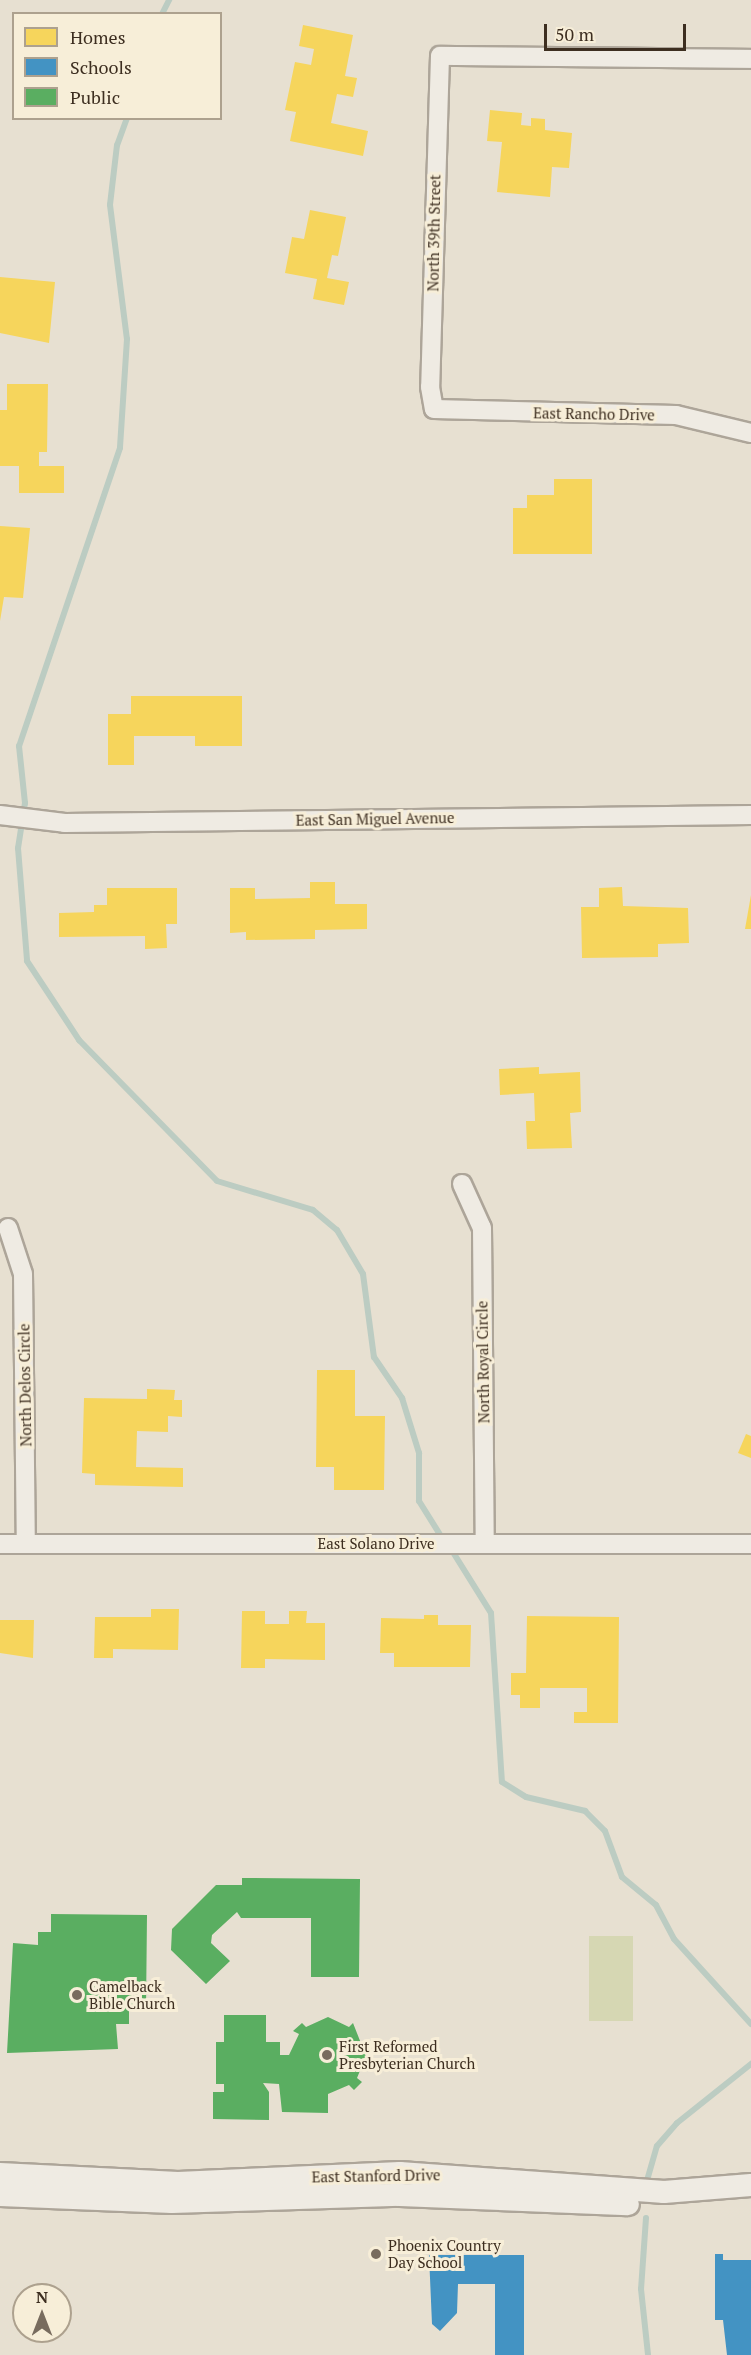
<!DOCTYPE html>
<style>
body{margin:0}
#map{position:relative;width:751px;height:2355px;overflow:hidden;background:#e7e0d1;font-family:"PT Serif",serif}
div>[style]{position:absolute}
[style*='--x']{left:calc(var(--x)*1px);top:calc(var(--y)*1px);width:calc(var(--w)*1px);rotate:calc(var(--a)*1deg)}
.green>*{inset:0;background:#d6d7b3;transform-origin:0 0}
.homes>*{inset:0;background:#f6d55c}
.schools>*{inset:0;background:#4393c3}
.public>*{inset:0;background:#5aae61}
.stream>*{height:6px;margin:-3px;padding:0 3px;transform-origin:3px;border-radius:3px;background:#bcccc2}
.roads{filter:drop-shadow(2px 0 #ada599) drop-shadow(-2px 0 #ada599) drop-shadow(0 2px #ada599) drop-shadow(0 -2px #ada599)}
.minor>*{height:18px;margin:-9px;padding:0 9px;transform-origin:9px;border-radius:9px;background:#efebe3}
.tertiary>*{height:22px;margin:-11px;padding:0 11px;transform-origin:11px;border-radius:11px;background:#efebe3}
.dots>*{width:16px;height:16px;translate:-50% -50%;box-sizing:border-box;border:3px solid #f7eed8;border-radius:50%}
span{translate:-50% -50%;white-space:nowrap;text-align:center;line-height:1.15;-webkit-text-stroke:6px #f7eed8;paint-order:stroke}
.street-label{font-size:15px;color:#3d2e20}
.poi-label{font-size:15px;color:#3d2e20}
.left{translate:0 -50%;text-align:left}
.legend{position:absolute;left:12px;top:12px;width:210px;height:108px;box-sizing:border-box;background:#f7eed8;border:2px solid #ada18e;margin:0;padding:8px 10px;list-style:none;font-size:18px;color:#3d2e20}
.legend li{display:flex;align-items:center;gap:12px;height:30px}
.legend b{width:30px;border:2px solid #ada18e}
.north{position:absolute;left:12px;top:2283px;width:60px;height:60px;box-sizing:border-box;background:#f7eed8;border:2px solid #ada18e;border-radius:50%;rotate:0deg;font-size:16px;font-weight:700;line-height:24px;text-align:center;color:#3d2e20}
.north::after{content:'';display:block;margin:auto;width:21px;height:27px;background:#786c5e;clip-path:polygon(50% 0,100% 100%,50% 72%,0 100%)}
.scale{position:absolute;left:544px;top:24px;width:142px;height:27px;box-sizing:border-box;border:3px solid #3d2e20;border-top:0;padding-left:8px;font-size:18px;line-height:21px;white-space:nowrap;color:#3d2e20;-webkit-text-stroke:4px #f7eed8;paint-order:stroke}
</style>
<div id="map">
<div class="green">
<i style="left:589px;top:1936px;width:44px;height:85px"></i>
</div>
<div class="homes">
<i style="clip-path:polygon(303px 25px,353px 35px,345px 76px,357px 78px,353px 97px,337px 94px,331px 123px,368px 131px,363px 156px,290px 141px,296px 112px,285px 110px,295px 62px,311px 65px,314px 49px,299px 46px)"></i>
<i style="clip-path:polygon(490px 110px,522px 113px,521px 125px,531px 126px,531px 118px,545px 119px,545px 130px,572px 133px,569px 168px,552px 167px,550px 197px,497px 192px,502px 142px,487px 141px)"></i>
<i style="clip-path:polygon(310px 210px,346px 217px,338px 256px,332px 255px,327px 278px,349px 282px,344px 305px,313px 299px,317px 279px,285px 273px,292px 237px,304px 239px)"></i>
<i style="clip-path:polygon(0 277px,55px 282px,49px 343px,0 333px)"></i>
<i style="clip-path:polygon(7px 384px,48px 384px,47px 452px,39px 452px,39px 466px,64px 466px,64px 493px,19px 493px,19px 466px,0 466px,0 410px,7px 410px)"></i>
<i style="clip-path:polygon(554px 479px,592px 479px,592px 554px,513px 554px,513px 508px,527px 508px,527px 495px,554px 495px)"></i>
<i style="clip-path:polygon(0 526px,30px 528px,23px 598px,4px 597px,0 621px)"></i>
<i style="clip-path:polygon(131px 696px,242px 696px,242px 746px,195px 746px,195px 736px,134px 736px,134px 765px,108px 765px,108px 714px,131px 714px)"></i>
<i style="clip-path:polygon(310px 882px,335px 882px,335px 904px,367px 904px,367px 929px,315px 930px,315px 939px,246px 940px,246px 932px,230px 933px,230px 888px,255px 888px,255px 899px,310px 898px)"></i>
<i style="clip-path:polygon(622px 887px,623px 906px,688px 908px,689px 943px,658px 944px,658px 957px,582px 958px,581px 907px,599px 907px,599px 888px)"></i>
<i style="clip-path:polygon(107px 888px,177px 888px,177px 924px,166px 924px,167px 948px,145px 949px,145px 936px,59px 937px,59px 913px,94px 912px,94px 905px,107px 905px)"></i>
<i style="clip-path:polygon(751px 895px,751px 929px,745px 929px)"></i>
<i style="clip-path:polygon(539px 1067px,539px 1074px,580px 1072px,581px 1112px,570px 1113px,572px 1148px,527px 1149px,526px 1121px,535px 1121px,534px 1093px,500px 1095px,499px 1069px)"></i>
<i style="clip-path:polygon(317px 1370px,355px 1370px,355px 1416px,385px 1416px,384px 1490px,334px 1490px,334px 1467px,316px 1467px)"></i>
<i style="clip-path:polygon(147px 1389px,175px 1390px,174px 1400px,182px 1400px,182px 1417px,168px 1416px,168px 1432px,137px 1431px,136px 1467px,183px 1468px,183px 1487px,95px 1485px,95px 1474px,82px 1473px,84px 1398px,147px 1399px)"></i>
<i style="clip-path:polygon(746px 1434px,751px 1436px,751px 1458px,738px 1453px)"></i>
<i style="clip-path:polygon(151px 1609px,179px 1609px,178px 1650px,113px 1649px,113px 1658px,94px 1658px,95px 1617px,151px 1617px)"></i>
<i style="clip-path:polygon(242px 1611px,265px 1611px,265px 1624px,289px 1624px,289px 1611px,307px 1611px,306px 1623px,325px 1623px,325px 1660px,265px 1659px,265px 1668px,241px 1668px)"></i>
<i style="clip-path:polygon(424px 1615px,438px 1615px,438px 1625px,471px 1625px,470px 1667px,394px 1667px,394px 1653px,380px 1653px,381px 1618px,424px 1619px)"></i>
<i style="clip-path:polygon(527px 1616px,619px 1617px,618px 1723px,574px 1723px,574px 1712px,587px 1712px,587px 1688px,540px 1688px,540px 1708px,520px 1708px,520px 1695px,511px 1695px,511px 1673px,526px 1673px)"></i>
<i style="clip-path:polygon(0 1620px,34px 1620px,33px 1658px,0 1653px)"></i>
</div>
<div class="schools">
<i style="clip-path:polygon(715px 2254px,723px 2254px,723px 2260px,751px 2260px,751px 2355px,727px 2355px,723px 2320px,715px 2320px)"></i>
<i style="clip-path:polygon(429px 2255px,524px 2255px,524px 2355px,495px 2355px,495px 2284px,458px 2284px,457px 2313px,440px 2331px,432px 2324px)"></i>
</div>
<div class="public">
<i style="clip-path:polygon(242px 1878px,360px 1879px,359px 1977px,311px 1977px,311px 1918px,241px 1918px,237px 1912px,212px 1935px,211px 1943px,230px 1961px,206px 1984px,171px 1950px,172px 1929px,216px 1885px,242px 1885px)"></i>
<i style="clip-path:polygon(51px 1914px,147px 1915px,146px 2010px,129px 2010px,129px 2024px,116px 2024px,118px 2049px,7px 2053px,13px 1943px,38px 1945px,38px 1932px,51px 1932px)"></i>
<i style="clip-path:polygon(224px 2015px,266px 2015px,266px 2042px,280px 2042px,280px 2055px,289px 2055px,299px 2034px,293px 2031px,302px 2023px,306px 2027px,328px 2017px,349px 2027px,353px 2023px,366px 2056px,357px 2078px,362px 2082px,354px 2090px,349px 2085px,328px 2094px,328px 2113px,282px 2112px,279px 2084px,263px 2083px,269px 2092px,269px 2120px,213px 2119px,213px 2092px,224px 2092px,224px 2084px,216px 2084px,216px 2042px,224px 2042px)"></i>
</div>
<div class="stream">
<i style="--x:162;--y:14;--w:16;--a:-63"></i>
<i style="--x:127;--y:118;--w:29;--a:110"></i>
<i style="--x:117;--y:145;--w:60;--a:96.7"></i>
<i style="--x:110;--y:205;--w:135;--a:82.8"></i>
<i style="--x:127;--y:339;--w:109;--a:93.7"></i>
<i style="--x:120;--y:448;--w:315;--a:108.7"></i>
<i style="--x:19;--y:746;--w:57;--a:84"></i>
<i style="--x:25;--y:803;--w:46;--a:98.8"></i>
<i style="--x:18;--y:848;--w:113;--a:85.4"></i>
<i style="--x:27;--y:961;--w:95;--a:56.6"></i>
<i style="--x:79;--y:1040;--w:197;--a:45.6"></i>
<i style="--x:217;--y:1181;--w:100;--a:16.8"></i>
<i style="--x:313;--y:1210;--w:31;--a:40"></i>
<i style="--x:337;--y:1230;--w:51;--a:59.4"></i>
<i style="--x:363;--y:1274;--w:84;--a:82.5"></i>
<i style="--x:374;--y:1357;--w:50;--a:55.7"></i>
<i style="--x:402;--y:1398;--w:58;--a:72.8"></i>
<i style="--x:419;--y:1453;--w:48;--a:90"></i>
<i style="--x:419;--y:1501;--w:47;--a:58"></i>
<i style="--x:451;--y:1549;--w:75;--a:58"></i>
<i style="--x:491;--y:1613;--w:169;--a:86.3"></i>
<i style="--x:502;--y:1782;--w:28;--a:32"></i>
<i style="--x:526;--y:1797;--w:61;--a:13.3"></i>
<i style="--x:585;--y:1811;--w:28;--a:45"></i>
<i style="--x:605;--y:1831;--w:49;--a:69.7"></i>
<i style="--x:622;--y:1877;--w:44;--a:39.5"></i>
<i style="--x:656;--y:1905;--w:38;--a:62"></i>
<i style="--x:674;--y:1939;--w:115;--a:47.8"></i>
<i style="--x:648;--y:2177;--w:32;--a:-74"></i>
<i style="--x:657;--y:2146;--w:30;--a:-49"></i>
<i style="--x:677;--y:2123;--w:95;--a:-38.6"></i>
<i style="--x:646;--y:2218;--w:71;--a:94"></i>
<i style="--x:641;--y:2289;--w:66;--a:83.9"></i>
</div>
<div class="roads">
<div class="minor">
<i style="--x:751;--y:59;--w:311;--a:-179.4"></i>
<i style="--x:440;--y:56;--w:331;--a:91.7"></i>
<i style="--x:430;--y:387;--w:22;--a:80"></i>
<i style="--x:434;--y:409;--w:242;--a:1.4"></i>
<i style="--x:676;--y:415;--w:77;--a:13.5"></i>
<i style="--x:0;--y:815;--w:65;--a:7"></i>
<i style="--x:65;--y:823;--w:686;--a:-0.67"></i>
<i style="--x:462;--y:1184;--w:48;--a:65.6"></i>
<i style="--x:482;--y:1228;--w:316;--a:89.5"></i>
<i style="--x:8;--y:1228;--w:48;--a:71.9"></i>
<i style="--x:23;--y:1274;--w:270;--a:89.4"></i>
<i style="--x:0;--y:1544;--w:751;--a:0"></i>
</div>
<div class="tertiary">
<i style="--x:0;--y:2174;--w:178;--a:2.9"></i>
<i style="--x:178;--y:2183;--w:222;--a:-2.6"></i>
<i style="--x:400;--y:2173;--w:265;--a:4.1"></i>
<i style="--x:664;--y:2192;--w:87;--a:-4.6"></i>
<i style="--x:0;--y:2195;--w:172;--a:2.3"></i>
<i style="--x:172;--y:2202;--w:228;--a:-1.8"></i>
<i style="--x:400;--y:2195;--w:228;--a:2.3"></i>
</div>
</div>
<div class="dots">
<i style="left:77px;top:1995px;background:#786c5e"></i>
<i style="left:327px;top:2055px;background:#786c5e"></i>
<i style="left:376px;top:2254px;background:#786c5e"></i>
</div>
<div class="street-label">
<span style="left:434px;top:233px;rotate:-89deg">North 39th Street</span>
<span style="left:594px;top:414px;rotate:1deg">East Rancho Drive</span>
<span style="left:375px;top:819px;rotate:-1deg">East San Miguel Avenue</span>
<span style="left:483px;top:1362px;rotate:-91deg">North Royal Circle</span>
<span style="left:25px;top:1385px;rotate:-91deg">North Delos Circle</span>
<span style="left:376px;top:1544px">East Solano Drive</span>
<span style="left:376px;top:2176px;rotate:-1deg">East Stanford Drive</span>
</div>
<div class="poi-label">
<span class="left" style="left:89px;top:1995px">Camelback<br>Bible Church</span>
<span class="left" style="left:339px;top:2055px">First Reformed<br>Presbyterian Church</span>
<span class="left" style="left:388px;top:2254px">Phoenix Country<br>Day School</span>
</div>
<ul class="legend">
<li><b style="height:16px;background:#f6d55c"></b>Homes</li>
<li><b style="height:16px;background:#4393c3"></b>Schools</li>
<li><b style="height:16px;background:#5aae61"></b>Public</li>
</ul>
<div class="north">N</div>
<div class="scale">50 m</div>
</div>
